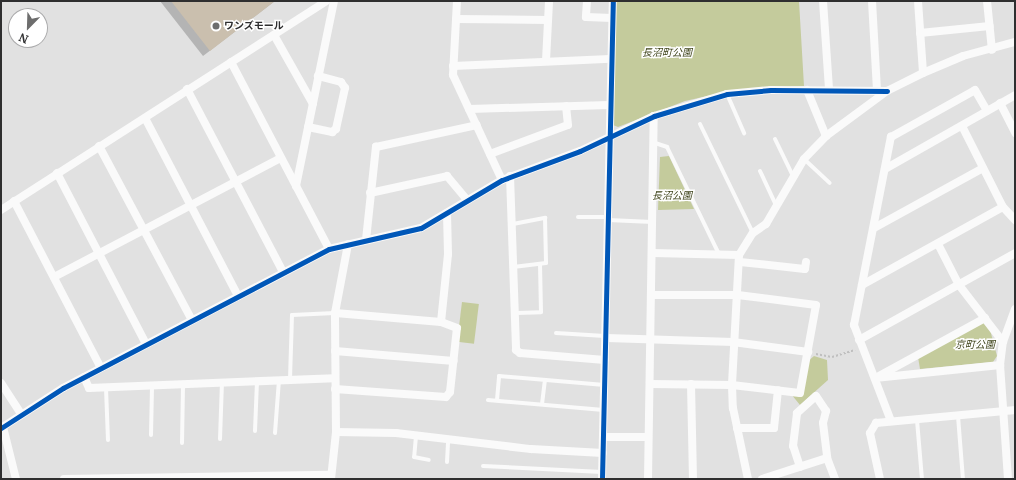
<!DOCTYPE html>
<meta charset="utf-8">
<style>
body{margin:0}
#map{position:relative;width:1016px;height:480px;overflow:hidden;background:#e1e1e1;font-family:Merriweather,"Noto Sans JP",serif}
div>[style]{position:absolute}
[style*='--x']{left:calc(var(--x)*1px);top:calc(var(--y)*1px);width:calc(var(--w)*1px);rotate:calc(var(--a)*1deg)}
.green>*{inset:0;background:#c4cb9c;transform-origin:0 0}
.shadow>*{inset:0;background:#0003}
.building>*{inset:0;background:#cabfae}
.path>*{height:1.5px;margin-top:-0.75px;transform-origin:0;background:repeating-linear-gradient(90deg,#bfbfbf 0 2px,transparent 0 4px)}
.lane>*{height:4px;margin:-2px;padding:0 2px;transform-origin:2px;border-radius:2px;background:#fafafa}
.street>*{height:8px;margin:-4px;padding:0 4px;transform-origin:4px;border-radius:4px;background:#fafafa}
.cycleway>*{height:5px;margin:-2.5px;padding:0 2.5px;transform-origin:2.5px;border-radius:2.5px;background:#0057b8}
.dots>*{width:11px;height:11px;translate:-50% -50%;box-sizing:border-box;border:2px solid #fff;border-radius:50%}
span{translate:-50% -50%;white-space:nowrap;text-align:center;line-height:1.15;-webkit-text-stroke:3px #fff;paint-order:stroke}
.poi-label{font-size:10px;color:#2e2e2f;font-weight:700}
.left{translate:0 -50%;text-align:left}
.park-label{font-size:10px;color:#3e431a;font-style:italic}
.frame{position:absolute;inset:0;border:2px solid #2e2e2f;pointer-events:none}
.north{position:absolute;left:8px;top:8px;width:40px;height:40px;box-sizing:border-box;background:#fff;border:1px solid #ababac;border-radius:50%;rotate:203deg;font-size:11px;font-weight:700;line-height:16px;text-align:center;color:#2e2e2f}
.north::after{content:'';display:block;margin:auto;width:14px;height:18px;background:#6d6d6d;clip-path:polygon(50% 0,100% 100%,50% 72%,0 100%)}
</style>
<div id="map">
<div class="green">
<i style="clip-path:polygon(616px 1px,799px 1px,804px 86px,734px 90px,685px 101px,618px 127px,613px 125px)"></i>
<i style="clip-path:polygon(669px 156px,694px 209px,658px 210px,660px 157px)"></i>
<i style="left:462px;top:302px;width:17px;height:40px;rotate:7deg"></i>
<i style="clip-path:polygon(983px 321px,988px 322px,997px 356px,993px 362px,920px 369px,918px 357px)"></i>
<i style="clip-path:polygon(814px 356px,827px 360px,828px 380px,800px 405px,791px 394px,802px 396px,807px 362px)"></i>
</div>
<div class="shadow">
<i style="clip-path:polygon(160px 1px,275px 1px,203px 56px)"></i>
</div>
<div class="building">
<i style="clip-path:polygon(171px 1px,275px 1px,210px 51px)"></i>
</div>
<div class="path">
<i style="--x:816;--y:354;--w:16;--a:11"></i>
<i style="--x:832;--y:357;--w:24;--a:-17"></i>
</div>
<div class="lane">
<i style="--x:727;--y:94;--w:43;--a:66.4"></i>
<i style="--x:700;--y:124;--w:121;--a:64.1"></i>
<i style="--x:775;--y:139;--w:41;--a:64.1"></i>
<i style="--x:655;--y:143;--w:13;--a:18"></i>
<i style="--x:667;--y:147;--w:119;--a:64.1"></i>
<i style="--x:804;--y:159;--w:35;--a:43"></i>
<i style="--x:760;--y:171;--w:38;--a:65"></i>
<i style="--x:578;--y:217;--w:30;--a:0"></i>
<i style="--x:608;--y:220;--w:45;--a:2.5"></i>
<i style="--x:513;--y:224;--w:33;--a:-11"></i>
<i style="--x:545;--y:218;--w:45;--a:88.7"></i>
<i style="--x:546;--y:263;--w:31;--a:173"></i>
<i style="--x:517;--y:313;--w:24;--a:-2"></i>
<i style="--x:541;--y:312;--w:48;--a:-91.2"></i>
<i style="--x:556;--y:333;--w:49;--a:3.5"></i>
<i style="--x:290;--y:379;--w:64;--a:-88.2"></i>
<i style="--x:292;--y:315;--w:43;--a:-2.7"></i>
<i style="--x:106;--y:388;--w:52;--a:87.8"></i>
<i style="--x:488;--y:400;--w:116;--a:4.9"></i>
<i style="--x:497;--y:400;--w:24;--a:-85"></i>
<i style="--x:499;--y:376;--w:106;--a:4.9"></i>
<i style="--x:542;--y:404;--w:24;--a:-83"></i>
<i style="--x:958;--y:416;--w:63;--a:85.5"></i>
<i style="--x:917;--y:420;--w:59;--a:85.2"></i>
<i style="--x:255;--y:431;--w:50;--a:-87.7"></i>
<i style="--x:275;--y:433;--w:53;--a:-85.7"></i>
<i style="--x:151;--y:435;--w:48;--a:-88.8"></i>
<i style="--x:416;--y:436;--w:21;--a:95"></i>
<i style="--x:414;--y:457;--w:15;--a:11"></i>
<i style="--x:220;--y:439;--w:56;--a:-88"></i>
<i style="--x:182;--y:443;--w:59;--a:-89"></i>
<i style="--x:447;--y:462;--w:22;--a:-87"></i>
<i style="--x:483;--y:466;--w:119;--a:2.9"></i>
</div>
<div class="street">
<i style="--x:457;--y:1;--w:74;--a:93.1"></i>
<i style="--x:453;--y:75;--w:116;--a:65"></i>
<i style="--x:587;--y:1;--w:16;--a:94"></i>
<i style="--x:586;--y:17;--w:26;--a:2"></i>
<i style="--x:823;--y:1;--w:88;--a:86.1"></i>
<i style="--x:872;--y:1;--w:90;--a:86.8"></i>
<i style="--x:918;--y:1;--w:72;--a:86"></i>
<i style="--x:987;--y:1;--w:49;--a:84.2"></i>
<i style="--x:456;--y:19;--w:92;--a:0.6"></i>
<i style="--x:920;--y:33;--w:70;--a:-5.7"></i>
<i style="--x:274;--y:35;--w:79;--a:60.5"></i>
<i style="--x:546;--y:61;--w:60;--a:-87.1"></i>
<i style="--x:231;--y:62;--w:211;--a:62.3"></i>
<i style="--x:453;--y:66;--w:157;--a:-2.6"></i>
<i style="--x:187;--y:89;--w:207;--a:62.3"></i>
<i style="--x:807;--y:90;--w:50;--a:67.6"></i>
<i style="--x:1000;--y:103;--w:34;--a:63"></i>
<i style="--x:469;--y:109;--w:140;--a:-1.6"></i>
<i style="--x:145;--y:118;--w:201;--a:62.4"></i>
<i style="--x:962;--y:126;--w:91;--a:63.2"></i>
<i style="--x:1003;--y:207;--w:18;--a:47"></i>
<i style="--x:308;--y:127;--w:25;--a:12"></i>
<i style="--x:332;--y:132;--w:5;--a:-37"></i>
<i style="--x:336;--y:129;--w:42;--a:-77.6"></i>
<i style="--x:345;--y:88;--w:7;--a:-124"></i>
<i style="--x:341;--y:82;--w:24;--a:-165"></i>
<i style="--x:99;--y:146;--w:197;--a:61.9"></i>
<i style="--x:490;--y:154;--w:83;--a:-20.4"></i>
<i style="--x:568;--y:125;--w:19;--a:-96"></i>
<i style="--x:885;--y:169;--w:150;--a:-29.6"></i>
<i style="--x:57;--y:173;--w:193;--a:62.5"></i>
<i style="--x:510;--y:176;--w:174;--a:88"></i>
<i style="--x:516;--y:350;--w:5;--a:37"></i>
<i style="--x:520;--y:353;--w:85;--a:4.7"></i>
<i style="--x:296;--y:186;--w:189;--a:-78.4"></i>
<i style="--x:370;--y:193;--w:79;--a:-12.4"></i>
<i style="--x:447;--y:176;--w:31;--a:50"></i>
<i style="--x:14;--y:201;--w:188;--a:62.5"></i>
<i style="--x:1;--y:210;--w:386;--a:-32.7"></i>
<i style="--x:874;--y:228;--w:124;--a:-28.8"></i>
<i style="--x:366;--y:240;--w:94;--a:-83.9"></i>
<i style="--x:376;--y:147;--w:103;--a:-12.3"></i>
<i style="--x:938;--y:244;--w:46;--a:62.9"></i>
<i style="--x:959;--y:285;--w:72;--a:52.3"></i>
<i style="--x:653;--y:253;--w:86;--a:1.3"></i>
<i style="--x:739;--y:255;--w:26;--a:-58"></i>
<i style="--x:753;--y:233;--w:16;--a:-35"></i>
<i style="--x:766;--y:224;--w:75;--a:-59.7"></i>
<i style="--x:804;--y:159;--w:32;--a:-46"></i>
<i style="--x:826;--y:136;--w:76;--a:-36.4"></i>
<i style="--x:887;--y:91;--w:40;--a:-26.6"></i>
<i style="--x:923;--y:73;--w:43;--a:-23"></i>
<i style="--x:963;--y:56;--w:54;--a:-15.1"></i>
<i style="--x:739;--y:255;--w:130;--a:93.1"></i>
<i style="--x:732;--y:385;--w:23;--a:88"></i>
<i style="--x:733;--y:408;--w:73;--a:78.1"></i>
<i style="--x:740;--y:262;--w:65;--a:6.1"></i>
<i style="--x:805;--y:269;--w:7;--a:-82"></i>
<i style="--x:54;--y:277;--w:256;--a:-27.7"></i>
<i style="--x:862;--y:285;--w:161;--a:-29"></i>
<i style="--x:441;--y:322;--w:68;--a:-84.1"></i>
<i style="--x:448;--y:254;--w:41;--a:-91.4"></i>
<i style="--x:607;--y:338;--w:126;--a:1.8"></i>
<i style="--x:733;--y:342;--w:76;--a:7.6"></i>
<i style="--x:859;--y:340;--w:179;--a:-29.1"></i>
<i style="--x:335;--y:351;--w:119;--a:4.8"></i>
<i style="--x:879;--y:376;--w:121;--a:-28.7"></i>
<i style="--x:84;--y:377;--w:12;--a:66"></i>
<i style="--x:89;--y:388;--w:245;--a:-2.3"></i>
<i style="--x:875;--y:378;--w:126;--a:-5.9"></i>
<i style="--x:1;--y:383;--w:37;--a:57"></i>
<i style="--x:650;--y:384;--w:82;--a:0.7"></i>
<i style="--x:732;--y:385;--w:68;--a:6.7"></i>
<i style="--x:800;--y:393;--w:89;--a:-79.7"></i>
<i style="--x:816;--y:305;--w:79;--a:-172.7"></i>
<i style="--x:738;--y:295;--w:86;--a:180"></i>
<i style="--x:691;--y:384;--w:95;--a:88.8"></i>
<i style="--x:335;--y:389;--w:111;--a:4.1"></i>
<i style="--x:446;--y:397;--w:6;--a:-51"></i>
<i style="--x:450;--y:392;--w:64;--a:-83.8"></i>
<i style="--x:457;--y:328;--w:17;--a:-159"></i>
<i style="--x:441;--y:322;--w:106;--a:-175.1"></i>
<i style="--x:891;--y:421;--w:103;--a:-111.1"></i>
<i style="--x:854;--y:325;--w:192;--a:-78.9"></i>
<i style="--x:891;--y:137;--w:96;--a:-29.2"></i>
<i style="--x:975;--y:90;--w:24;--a:60"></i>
<i style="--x:3;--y:427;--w:54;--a:76"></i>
<i style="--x:1;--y:428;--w:74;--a:-32.8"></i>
<i style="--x:63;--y:388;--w:300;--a:-27.6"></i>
<i style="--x:329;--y:249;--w:94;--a:-12.9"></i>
<i style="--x:421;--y:228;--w:94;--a:-30.7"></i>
<i style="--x:502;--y:180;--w:83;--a:-20.4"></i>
<i style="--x:580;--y:151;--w:82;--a:-25.3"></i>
<i style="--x:654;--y:116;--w:76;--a:-16.8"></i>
<i style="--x:727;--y:94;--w:44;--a:-5.2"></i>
<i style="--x:771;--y:90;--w:116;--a:0.5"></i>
<i style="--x:737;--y:428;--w:37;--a:0"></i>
<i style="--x:774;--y:428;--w:38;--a:-84"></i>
<i style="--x:336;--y:432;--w:60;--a:1"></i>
<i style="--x:396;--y:433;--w:136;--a:6.8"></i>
<i style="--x:531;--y:449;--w:72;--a:3.2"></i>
<i style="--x:603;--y:437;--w:45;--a:0"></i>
<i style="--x:800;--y:467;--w:22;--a:-108"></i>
<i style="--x:793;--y:446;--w:33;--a:-83"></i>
<i style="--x:797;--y:413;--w:25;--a:-42"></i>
<i style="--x:816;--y:396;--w:18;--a:56"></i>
<i style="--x:826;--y:411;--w:12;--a:104"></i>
<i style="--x:823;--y:423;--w:35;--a:83"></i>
<i style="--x:827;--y:458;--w:22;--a:69"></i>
<i style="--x:64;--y:479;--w:267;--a:-0.9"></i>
<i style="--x:331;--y:479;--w:47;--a:-83.9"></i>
<i style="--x:336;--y:432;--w:119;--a:-90.5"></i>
<i style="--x:335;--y:313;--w:70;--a:-79.3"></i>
<i style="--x:602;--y:479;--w:478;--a:-88.7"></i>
<i style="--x:648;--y:479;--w:363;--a:-89.1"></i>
<i style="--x:762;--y:479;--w:68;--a:-17.9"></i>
<i style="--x:880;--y:479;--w:47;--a:-102.3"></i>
<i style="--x:870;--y:433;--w:12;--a:-59"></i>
<i style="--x:876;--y:423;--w:140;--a:-5.3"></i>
<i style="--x:1008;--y:479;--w:114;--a:-94"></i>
<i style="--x:1000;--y:365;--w:23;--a:-83"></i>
<i style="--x:1003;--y:342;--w:35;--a:-70"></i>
</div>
<div class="cycleway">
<i style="--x:1;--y:428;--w:74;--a:-32.8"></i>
<i style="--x:63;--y:388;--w:300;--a:-27.6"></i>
<i style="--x:329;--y:249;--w:94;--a:-12.9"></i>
<i style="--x:421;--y:228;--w:94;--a:-30.7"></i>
<i style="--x:502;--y:180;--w:83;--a:-20.4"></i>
<i style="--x:580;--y:151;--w:82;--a:-25.3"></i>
<i style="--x:654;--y:116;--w:76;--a:-16.8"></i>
<i style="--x:727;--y:94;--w:44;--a:-5.2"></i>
<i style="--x:771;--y:90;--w:116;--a:0.5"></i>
<i style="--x:602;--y:479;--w:478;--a:-88.7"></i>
</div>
<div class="dots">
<i style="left:216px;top:26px;background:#6d6d6d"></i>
</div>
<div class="poi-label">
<span class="left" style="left:224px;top:26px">ワンズモール</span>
</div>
<div class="park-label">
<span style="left:667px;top:53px">長沼町公園</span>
<span style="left:672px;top:196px">長沼公園</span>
<span style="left:975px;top:345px">京町公園</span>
</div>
<div class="frame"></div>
<div class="north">N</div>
</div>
